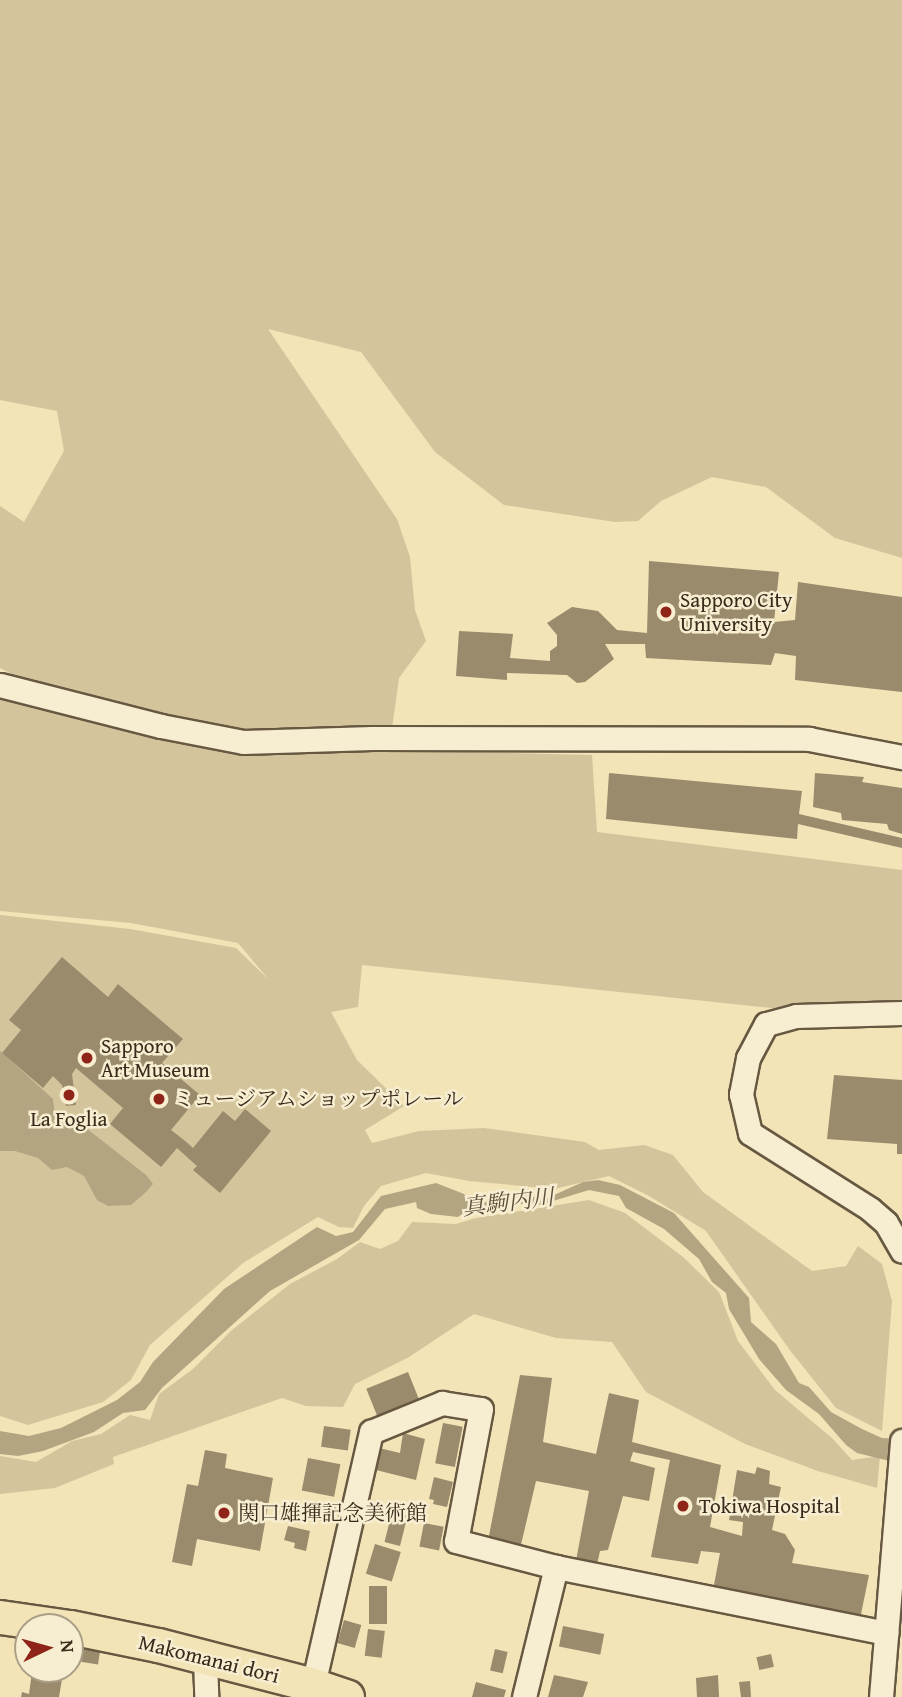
<!DOCTYPE html>
<meta charset="utf-8">
<style>
body{margin:0}
#map{position:relative;width:902px;height:1697px;overflow:hidden;background:#f2e4b6;font-family:"Gentium Book Plus","Noto Serif JP",serif}
div>[style]{position:absolute}
[style*='--x']{left:calc(var(--x)*1px);top:calc(var(--y)*1px);width:calc(var(--w)*1px);rotate:calc(var(--a)*1deg)}
.green>*{inset:0;background:#d3c49c}
.water>*{inset:0;background:#b3a581}
.building>*{inset:0;background:#998b6c;transform-origin:0 0}
.roads{filter:drop-shadow(2px 0 #675842) drop-shadow(-2px 0 #675842) drop-shadow(0 2px #675842) drop-shadow(0 -2px #675842)}
.minor>*{height:23px;margin:-11.5px;padding:0 11.5px;transform-origin:11.5px;border-radius:11.5px;background:#f7edd0}
.highway>*{height:33px;margin:-16.5px;padding:0 16.5px;transform-origin:16.5px;border-radius:16.5px;background:#f2e4b6}
.dots>*{width:19px;height:19px;translate:-50% -50%;box-sizing:border-box;border:4px solid #f7edd0;border-radius:50%}
span{translate:-50% -50%;white-space:nowrap;text-align:center;line-height:1.15;-webkit-text-stroke:5px #f7edd0;paint-order:stroke}
.poi-label{font-size:21px;color:#392a1b}
.left{translate:0 -50%;text-align:left}
.street-label{font-size:21px;color:#392a1b}
.water-label{font-size:23px;color:#5e4f3a;font-style:italic}
.north{position:absolute;left:14px;top:1613px;width:70px;height:70px;box-sizing:border-box;background:#f7edd0;border:2px solid #ab9f88;border-radius:50%;rotate:85deg;font-size:19px;font-weight:700;line-height:28px;text-align:center;color:#392a1b}
.north::after{content:'';display:block;margin:auto;width:24px;height:32px;background:#8f2418;clip-path:polygon(50% 0,100% 100%,50% 72%,0 100%)}
</style>
<div id="map">
<div class="green">
<i style="clip-path:polygon(0 0,902px 0,902px 558px,835px 538px,766px 487px,712px 477px,661px 501px,638px 521px,615px 522px,504px 505px,435px 452px,361px 352px,268px 329px,397px 519px,410px 557px,415px 610px,426px 641px,399px 678px,389px 750px,592px 755px,597px 832px,902px 870px,902px 1001px,781px 1009px,362px 965px,358px 1007px,331px 1012px,357px 1060px,404px 1106px,365px 1130px,372px 1143px,419px 1131px,484px 1128px,585px 1142px,599px 1150px,644px 1145px,673px 1155px,703px 1192px,812px 1271px,846px 1266px,858px 1246px,882px 1264px,892px 1301px,882px 1431px,836px 1408px,789px 1349px,706px 1231px,649px 1196px,609px 1176px,554px 1189px,469px 1181px,426px 1173px,381px 1186px,364px 1206px,353px 1228px,339px 1227px,318px 1217px,243px 1263px,150px 1345px,131px 1380px,103px 1402px,28px 1425px,0 1416px,0 915px,130px 929px,236px 948px,269px 980px,238px 943px,131px 923px,0 911px,0 688px,14px 675px,0 668px,0 506px,24px 522px,64px 451px,57px 411px,0 400px)"></i>
<i style="clip-path:polygon(589px 1200px,625px 1213px,683px 1257px,719px 1292px,738px 1341px,775px 1390px,833px 1439px,852px 1460px,880px 1456px,877px 1488px,818px 1471px,745px 1444px,646px 1392px,612px 1342px,556px 1338px,474px 1314px,409px 1357px,355px 1384px,343px 1407px,306px 1406px,282px 1398px,113px 1457px,114px 1464px,55px 1488px,0 1494px,0 1456px,36px 1462px,72px 1441px,101px 1434px,130px 1415px,150px 1420px,159px 1394px,193px 1369px,232px 1330px,290px 1284px,337px 1259px,360px 1242px,380px 1249px,398px 1241px,412px 1222px,456px 1224px,476px 1218px)"></i>
</div>
<div class="water">
<i style="clip-path:polygon(0 1051px,53px 1099px,55px 1115px,72px 1117px,146px 1175px,153px 1184px,146px 1192px,131px 1205px,108px 1206px,97px 1200px,84px 1176px,67px 1167px,52px 1170px,38px 1158px,15px 1151px,0 1151px)"></i>
<i style="clip-path:polygon(598px 1180px,620px 1185px,674px 1213px,749px 1298px,751px 1322px,776px 1344px,799px 1383px,809px 1387px,831px 1412px,862px 1429px,882px 1438px,902px 1439px,902px 1464px,857px 1453px,846px 1445px,819px 1414px,786px 1390px,759px 1359px,729px 1309px,726px 1293px,712px 1282px,699px 1259px,664px 1229px,626px 1208px,619px 1196px,589px 1190px,540px 1205px,509px 1203px,468px 1210px,458px 1217px,431px 1214px,417px 1208px,416px 1202px,385px 1209px,359px 1240px,270px 1291px,162px 1388px,145px 1410px,123px 1413px,94px 1432px,43px 1451px,18px 1456px,0 1454px,0 1431px,29px 1436px,61px 1428px,117px 1400px,140px 1382px,153px 1362px,224px 1289px,317px 1227px,336px 1236px,353px 1232px,381px 1196px,436px 1183px,464px 1194px,472px 1204px,502px 1200px,519px 1192px,543px 1200px,583px 1182px)"></i>
</div>
<div class="building">
<i style="clip-path:polygon(649px 561px,779px 572px,774px 622px,795px 620px,798px 582px,902px 597px,902px 692px,795px 680px,796px 656px,775px 653px,771px 665px,646px 658px,645px 644px,605px 644px,614px 659px,585px 682px,577px 683px,567px 675px,507px 673px,507px 680px,456px 676px,459px 631px,513px 634px,510px 658px,550px 661px,550px 651px,557px 646px,557px 635px,547px 623px,572px 607px,598px 611px,617px 630px,647px 633px)"></i>
<i style="clip-path:polygon(609px 773px,802px 791px,799px 814px,902px 838px,902px 848px,798px 824px,797px 839px,606px 819px)"></i>
<i style="clip-path:polygon(815px 773px,864px 777px,862px 782px,902px 788px,902px 834px,889px 830px,887px 824px,842px 820px,841px 813px,813px 807px)"></i>
<i style="clip-path:polygon(62px 957px,108px 997px,118px 984px,183px 1039px,162px 1063px,200px 1095px,171px 1130px,184px 1140px,193px 1148px,223px 1111px,235px 1121px,245px 1109px,271px 1131px,220px 1193px,193px 1170px,197px 1166px,177px 1148px,161px 1167px,110px 1124px,123px 1108px,76px 1068px,72px 1074px,76px 1105px,66px 1106px,62px 1085px,53px 1076px,43px 1088px,2px 1053px,21px 1030px,9px 1020px)"></i>
<i style="clip-path:polygon(834px 1075px,902px 1080px,902px 1154px,897px 1154px,897px 1144px,827px 1139px)"></i>
<i style="left:408px;top:1372px;width:29px;height:45px;rotate:68deg"></i>
<i style="clip-path:polygon(520px 1375px,552px 1378px,543px 1442px,596px 1454px,609px 1393px,639px 1400px,632px 1442px,721px 1465px,710px 1527px,742px 1536px,743px 1522px,729px 1520px,737px 1470px,755px 1474px,757px 1467px,770px 1471px,769px 1484px,781px 1487px,772px 1530px,785px 1534px,795px 1550px,792px 1563px,869px 1575px,860px 1619px,713px 1590px,720px 1553px,701px 1551px,698px 1564px,651px 1557px,670px 1460px,633px 1452px,630px 1461px,655px 1468px,649px 1501px,623px 1496px,608px 1550px,600px 1551px,596px 1569px,575px 1566px,589px 1491px,536px 1481px,520px 1549px,488px 1541px)"></i>
<i style="left:443px;top:1423px;width:20px;height:41px;rotate:11deg"></i>
<i style="left:324px;top:1426px;width:27px;height:21px;rotate:8deg"></i>
<i style="clip-path:polygon(403px 1433px,425px 1439px,416px 1480px,372px 1469px,379px 1448px,400px 1453px)"></i>
<i style="clip-path:polygon(205px 1450px,227px 1454px,225px 1468px,273px 1478px,260px 1551px,197px 1539px,192px 1566px,172px 1562px,187px 1484px,198px 1486px)"></i>
<i style="left:308px;top:1458px;width:33px;height:33px;rotate:11deg"></i>
<i style="clip-path:polygon(434px 1477px,453px 1482px,447px 1507px,433px 1504px,434px 1500px,429px 1499px)"></i>
<i style="left:304px;top:1501px;width:33px;height:16px;rotate:11deg"></i>
<i style="left:392px;top:1512px;width:16px;height:31px;rotate:14deg"></i>
<i style="left:424px;top:1523px;width:20px;height:24px;rotate:11deg"></i>
<i style="clip-path:polygon(288px 1526px,310px 1531px,306px 1551px,294px 1548px,295px 1543px,284px 1540px)"></i>
<i style="left:375px;top:1544px;width:27px;height:31px;rotate:17deg"></i>
<i style="left:369px;top:1586px;width:18px;height:38px"></i>
<i style="left:344px;top:1620px;width:18px;height:24px;rotate:16deg"></i>
<i style="left:563px;top:1626px;width:42px;height:21px;rotate:11deg"></i>
<i style="left:368px;top:1629px;width:17px;height:27px;rotate:7deg"></i>
<i style="left:71px;top:1643px;width:30px;height:17px;rotate:9deg"></i>
<i style="left:495px;top:1649px;width:13px;height:22px;rotate:13deg"></i>
<i style="left:771px;top:1654px;width:13px;height:15px;rotate:77deg"></i>
<i style="clip-path:polygon(32px 1672px,62px 1679px,59px 1697px,21px 1697px,22px 1692px,29px 1694px)"></i>
<i style="clip-path:polygon(554px 1675px,588px 1682px,583px 1697px,548px 1697px)"></i>
<i style="clip-path:polygon(718px 1675px,719px 1697px,697px 1697px,696px 1678px)"></i>
<i style="clip-path:polygon(750px 1681px,751px 1697px,741px 1697px,739px 1682px)"></i>
<i style="clip-path:polygon(476px 1682px,506px 1690px,504px 1697px,472px 1697px)"></i>
</div>
<div class="roads">
<div class="minor">
<i style="--x:0;--y:685;--w:166;--a:14.3"></i>
<i style="--x:161;--y:726;--w:84;--a:11"></i>
<i style="--x:243;--y:742;--w:129;--a:-1.8"></i>
<i style="--x:372;--y:738;--w:437;--a:0.1"></i>
<i style="--x:809;--y:739;--w:95;--a:11"></i>
<i style="--x:902;--y:1013;--w:106;--a:178.4"></i>
<i style="--x:796;--y:1016;--w:31;--a:165"></i>
<i style="--x:766;--y:1024;--w:38;--a:118"></i>
<i style="--x:748;--y:1058;--w:37;--a:101"></i>
<i style="--x:741;--y:1094;--w:40;--a:77"></i>
<i style="--x:750;--y:1133;--w:142;--a:32.3"></i>
<i style="--x:870;--y:1209;--w:21;--a:41"></i>
<i style="--x:886;--y:1223;--w:32;--a:60"></i>
<i style="--x:205;--y:1659;--w:38;--a:88"></i>
<i style="--x:313;--y:1685;--w:260;--a:-77.1"></i>
<i style="--x:371;--y:1432;--w:77;--a:-22.2"></i>
<i style="--x:442;--y:1403;--w:39;--a:9"></i>
<i style="--x:481;--y:1409;--w:134;--a:100.7"></i>
<i style="--x:456;--y:1541;--w:103;--a:14.6"></i>
<i style="--x:556;--y:1567;--w:337;--a:11.3"></i>
<i style="--x:524;--y:1697;--w:134;--a:-76.2"></i>
<i style="--x:881;--y:1697;--w:257;--a:-85.3"></i>
</div>
<div class="highway">
<i style="--x:0;--y:1617;--w:70;--a:8.2"></i>
<i style="--x:70;--y:1627;--w:90;--a:11.6"></i>
<i style="--x:158;--y:1645;--w:160;--a:14.5"></i>
<i style="--x:313;--y:1685;--w:36;--a:19"></i>
</div>
</div>
<div class="dots">
<i style="left:666px;top:612px;background:#8f2418"></i>
<i style="left:87px;top:1058px;background:#8f2418"></i>
<i style="left:69px;top:1095px;background:#8f2418"></i>
<i style="left:159px;top:1099px;background:#8f2418"></i>
<i style="left:683px;top:1506px;background:#8f2418"></i>
<i style="left:224px;top:1513px;background:#8f2418"></i>
</div>
<div class="poi-label">
<span class="left" style="left:680px;top:612px">Sapporo City<br>University</span>
<span class="left" style="left:101px;top:1058px">Sapporo<br>Art Museum</span>
<span class="left" style="left:173px;top:1099px">ミュージアムショップポレール</span>
<span style="left:69px;top:1119px">La Foglia</span>
<span class="left" style="left:699px;top:1506px">Tokiwa Hospital</span>
<span class="left" style="left:238px;top:1513px">関口雄揮記念美術館</span>
</div>
<div class="street-label">
<span style="left:209px;top:1659px;rotate:14deg">Makomanai dori</span>
</div>
<div class="water-label">
<span style="left:508px;top:1202px;rotate:-7deg">真駒内川</span>
</div>
<div class="north">N</div>
</div>
